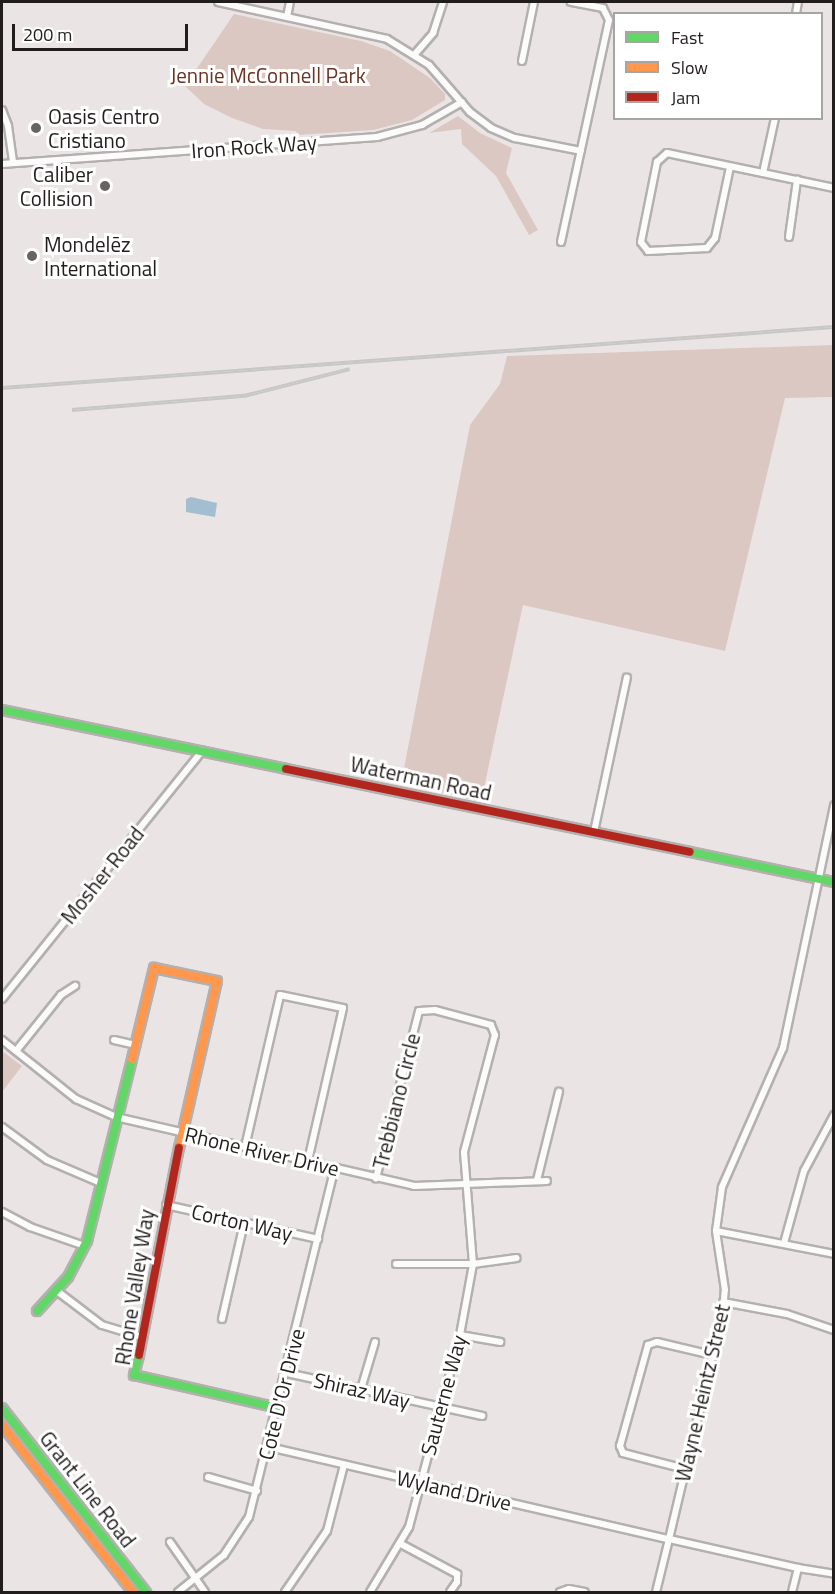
<!DOCTYPE html>
<meta charset="utf-8">
<style>
body{margin:0}
#map{position:relative;width:835px;height:1594px;overflow:hidden;background:#eae5e4;font-family:"Titillium Web",sans-serif}
div>[style]{position:absolute}
[style*='--x']{left:calc(var(--x)*1px);top:calc(var(--y)*1px);width:calc(var(--w)*1px);rotate:calc(var(--a)*1deg)}
.green>*{inset:0;background:#dcc8c2}
.water>*{inset:0;background:#a3bed0}
.roads{filter:drop-shadow(2px 0 #b4b0af) drop-shadow(-2px 0 #b4b0af) drop-shadow(0 2px #b4b0af) drop-shadow(0 -2px #b4b0af)}
.street>*{height:6px;margin:-3px;padding:0 3px;transform-origin:3px;border-radius:3px;background:#fcfbfb}
.fast>*{height:8px;margin:-4px;padding:0 4px;transform-origin:4px;border-radius:4px;background:#63d668}
.slow>*{height:8px;margin:-4px;padding:0 4px;transform-origin:4px;border-radius:4px;background:#ff974d}
.jam>*{height:8px;margin:-4px;padding:0 4px;transform-origin:4px;border-radius:4px;background:#b3261e}
.rail>*{height:4px;margin-top:-2px;transform-origin:0;background:repeating-linear-gradient(90deg,#fff 0 4.5px,#c8c6c6 0 9px);box-sizing:border-box;border-block:2px solid #c8c6c6}
.dots>*{width:16px;height:16px;translate:-50% -50%;box-sizing:border-box;border:3px solid #fff;border-radius:50%}
span{translate:-50% -50%;white-space:nowrap;text-align:center;line-height:1.15;-webkit-text-stroke:6px #fff;paint-order:stroke}
.park-label{font-size:21px;color:#6c3221}
.poi-label{font-size:21px;color:#211d1c}
.left{translate:0 -50%;text-align:left}
.right{translate:-100% -50%;text-align:right}
.street-label{font-size:21px;color:#211d1c}
.frame{position:absolute;inset:0;border:3px solid #211d1c;pointer-events:none}
.legend{position:absolute;left:613px;top:12px;width:210px;height:108px;box-sizing:border-box;background:#fff;border:2px solid #a6a5a4;margin:0;padding:8px 10px;list-style:none;font-size:18px;color:#211d1c}
.legend li{display:flex;align-items:center;gap:12px;height:30px}
.legend b{width:30px;border:2px solid #a6a5a4}
.scale{position:absolute;left:12px;top:24px;width:176px;height:27px;box-sizing:border-box;border:3px solid #211d1c;border-top:0;padding-left:8px;font-size:18px;line-height:21px;white-space:nowrap;color:#211d1c;-webkit-text-stroke:4px #fff;paint-order:stroke}
</style>
<div id="map">
<div class="green">
<i style="clip-path:polygon(234px 14px,361px 41px,390px 51px,430px 78px,445px 94px,445px 100px,412px 120px,373px 130px,298px 135px,296px 131px,263px 129px,232px 118px,204px 104px,185px 86px)"></i>
<i style="clip-path:polygon(458px 116px,480px 133px,512px 148px,506px 173px,538px 230px,529px 235px,496px 176px,462px 144px,461px 129px,429px 133px)"></i>
<i style="clip-path:polygon(833px 345px,833px 397px,785px 398px,725px 651px,523px 605px,481px 802px,401px 784px,470px 425px,500px 384px,507px 356px)"></i>
<i style="clip-path:polygon(2px 1051px,22px 1066px,2px 1092px)"></i>
</div>
<div class="water">
<i style="clip-path:polygon(191px 497px,217px 503px,215px 517px,186px 512px,186px 499px)"></i>
</div>
<div class="roads">
<div class="street">
<i style="--x:218;--y:2;--w:173;--a:12.3"></i>
<i style="--x:387;--y:39;--w:49;--a:31.8"></i>
<i style="--x:429;--y:65;--w:62;--a:48.9"></i>
<i style="--x:470;--y:112;--w:26;--a:37"></i>
<i style="--x:491;--y:128;--w:26;--a:23"></i>
<i style="--x:515;--y:138;--w:67;--a:11.1"></i>
<i style="--x:796;--y:14;--w:12;--a:-81"></i>
<i style="--x:287;--y:17;--w:15;--a:-79"></i>
<i style="--x:415;--y:54;--w:28;--a:-49"></i>
<i style="--x:433;--y:33;--w:33;--a:-72"></i>
<i style="--x:522;--y:61;--w:60;--a:-78.5"></i>
<i style="--x:2;--y:110;--w:17;--a:69"></i>
<i style="--x:8;--y:126;--w:37;--a:82"></i>
<i style="--x:2;--y:164;--w:376;--a:-4.1"></i>
<i style="--x:377;--y:137;--w:47;--a:-14.9"></i>
<i style="--x:422;--y:125;--w:46;--a:-29.9"></i>
<i style="--x:730;--y:167;--w:73;--a:101.9"></i>
<i style="--x:715;--y:238;--w:13;--a:129"></i>
<i style="--x:707;--y:248;--w:59;--a:177.1"></i>
<i style="--x:648;--y:251;--w:11;--a:-128"></i>
<i style="--x:641;--y:242;--w:82;--a:-78.7"></i>
<i style="--x:657;--y:162;--w:13;--a:-42"></i>
<i style="--x:667;--y:153;--w:171;--a:11.8"></i>
<i style="--x:763;--y:173;--w:56;--a:-77.7"></i>
<i style="--x:789;--y:237;--w:58;--a:-82"></i>
<i style="--x:561;--y:242;--w:227;--a:-77.8"></i>
<i style="--x:609;--y:20;--w:13;--a:-117"></i>
<i style="--x:603;--y:8;--w:33;--a:-169"></i>
<i style="--x:594;--y:832;--w:158;--a:-78"></i>
<i style="--x:2;--y:999;--w:319;--a:-51.1"></i>
<i style="--x:2;--y:1040;--w:95;--a:38.6"></i>
<i style="--x:76;--y:1099;--w:44;--a:24.2"></i>
<i style="--x:116;--y:1117;--w:306;--a:13"></i>
<i style="--x:414;--y:1186;--w:133;--a:-2.2"></i>
<i style="--x:114;--y:1040;--w:23;--a:13"></i>
<i style="--x:16;--y:1051;--w:72;--a:-51.2"></i>
<i style="--x:61;--y:995;--w:17;--a:-33"></i>
<i style="--x:2;--y:1127;--w:56;--a:36.3"></i>
<i style="--x:47;--y:1160;--w:59;--a:23.1"></i>
<i style="--x:245;--y:1147;--w:156;--a:-77"></i>
<i style="--x:280;--y:995;--w:64;--a:11.7"></i>
<i style="--x:343;--y:1008;--w:157;--a:102.9"></i>
<i style="--x:537;--y:1180;--w:91;--a:-76"></i>
<i style="--x:166;--y:1205;--w:156;--a:12.6"></i>
<i style="--x:2;--y:1212;--w:32;--a:28"></i>
<i style="--x:30;--y:1227;--w:58;--a:19.1"></i>
<i style="--x:716;--y:1231;--w:120;--a:11"></i>
<i style="--x:784;--y:1243;--w:75;--a:-74.5"></i>
<i style="--x:804;--y:1171;--w:64;--a:-61.8"></i>
<i style="--x:396;--y:1264;--w:77;--a:0"></i>
<i style="--x:473;--y:1264;--w:44;--a:-7.8"></i>
<i style="--x:57;--y:1291;--w:56;--a:37.1"></i>
<i style="--x:102;--y:1325;--w:42;--a:16.7"></i>
<i style="--x:723;--y:1302;--w:65;--a:10.6"></i>
<i style="--x:787;--y:1314;--w:50;--a:18.8"></i>
<i style="--x:222;--y:1319;--w:98;--a:-77.1"></i>
<i style="--x:460;--y:1335;--w:41;--a:9.9"></i>
<i style="--x:287;--y:1373;--w:200;--a:12.4"></i>
<i style="--x:361;--y:1389;--w:49;--a:-73.4"></i>
<i style="--x:269;--y:1447;--w:410;--a:13"></i>
<i style="--x:669;--y:1539;--w:55;--a:103.8"></i>
<i style="--x:685;--y:1469;--w:64;--a:-165.5"></i>
<i style="--x:623;--y:1453;--w:8;--a:-113"></i>
<i style="--x:620;--y:1446;--w:105;--a:-74.5"></i>
<i style="--x:648;--y:1345;--w:9;--a:-18"></i>
<i style="--x:657;--y:1342;--w:57;--a:13.3"></i>
<i style="--x:208;--y:1477;--w:51;--a:15.9"></i>
<i style="--x:170;--y:1542;--w:61;--a:55"></i>
<i style="--x:401;--y:1544;--w:64;--a:28.2"></i>
<i style="--x:457;--y:1574;--w:8;--a:90"></i>
<i style="--x:457;--y:1582;--w:12;--a:125"></i>
<i style="--x:798;--y:1568;--w:132;--a:-167.3"></i>
<i style="--x:669;--y:1539;--w:234;--a:-76.7"></i>
<i style="--x:723;--y:1311;--w:21;--a:-85"></i>
<i style="--x:725;--y:1290;--w:60;--a:-98.7"></i>
<i style="--x:716;--y:1231;--w:44;--a:-82.2"></i>
<i style="--x:722;--y:1187;--w:152;--a:-66.3"></i>
<i style="--x:783;--y:1048;--w:248;--a:-78.1"></i>
<i style="--x:178;--y:1592;--w:59;--a:-38.8"></i>
<i style="--x:224;--y:1555;--w:45;--a:-56.7"></i>
<i style="--x:249;--y:1517;--w:359;--a:-76.2"></i>
<i style="--x:285;--y:1592;--w:74;--a:-55.5"></i>
<i style="--x:327;--y:1531;--w:68;--a:-75.6"></i>
<i style="--x:370;--y:1592;--w:76;--a:-59"></i>
<i style="--x:409;--y:1527;--w:199;--a:-75.1"></i>
<i style="--x:460;--y:1335;--w:72;--a:-79.6"></i>
<i style="--x:473;--y:1264;--w:112;--a:-94.6"></i>
<i style="--x:464;--y:1152;--w:121;--a:-75.2"></i>
<i style="--x:495;--y:1035;--w:11;--a:-112"></i>
<i style="--x:491;--y:1025;--w:58;--a:-165"></i>
<i style="--x:435;--y:1010;--w:16;--a:176"></i>
<i style="--x:419;--y:1011;--w:173;--a:104.4"></i>
<i style="--x:560;--y:1592;--w:9;--a:-18"></i>
<i style="--x:569;--y:1589;--w:16;--a:11"></i>
<i style="--x:792;--y:1592;--w:25;--a:-76"></i>
<i style="--x:798;--y:1568;--w:36;--a:9"></i>
</div>
<div class="fast">
<i style="--x:2;--y:710;--w:290;--a:11.7"></i>
<i style="--x:690;--y:852;--w:147;--a:11.8"></i>
<i style="--x:37;--y:1311;--w:46;--a:-47.6"></i>
<i style="--x:68;--y:1277;--w:41;--a:-62.2"></i>
<i style="--x:87;--y:1241;--w:187;--a:-76.1"></i>
<i style="--x:139;--y:1355;--w:21;--a:104"></i>
<i style="--x:134;--y:1375;--w:148;--a:12.9"></i>
<i style="--x:2;--y:1408;--w:234;--a:52"></i>
</div>
<div class="slow">
<i style="--x:132;--y:1059;--w:94;--a:-76.4"></i>
<i style="--x:154;--y:968;--w:64;--a:11.7"></i>
<i style="--x:217;--y:981;--w:171;--a:102.8"></i>
<i style="--x:2;--y:1425;--w:212;--a:51.9"></i>
</div>
<div class="jam">
<i style="--x:286;--y:769;--w:412;--a:11.6"></i>
<i style="--x:139;--y:1355;--w:211;--a:-79.1"></i>
</div>
</div>
<div class="rail">
<i style="--x:2;--y:388;--w:834;--a:-4.19"></i>
<i style="--x:72;--y:410;--w:173;--a:-4.7"></i>
<i style="--x:244;--y:396;--w:109;--a:-14.3"></i>
</div>
<div class="dots">
<i style="left:36px;top:128px;background:#676362"></i>
<i style="left:105px;top:186px;background:#676362"></i>
<i style="left:32px;top:256px;background:#676362"></i>
</div>
<div class="park-label">
<span style="left:268px;top:75px">Jennie McConnell Park</span>
</div>
<div class="poi-label">
<span class="left" style="left:48px;top:128px">Oasis Centro<br>Cristiano</span>
<span class="right" style="left:93px;top:186px">Caliber<br>Collision</span>
<span class="left" style="left:44px;top:256px">Mondelēz<br>International</span>
</div>
<div class="street-label">
<span style="left:254px;top:146px;rotate:-4deg">Iron Rock Way</span>
<span style="left:421px;top:778px;rotate:12deg">Waterman Road</span>
<span style="left:102px;top:875px;rotate:-51deg">Mosher Road</span>
<span style="left:396px;top:1101px;rotate:-76deg">Trebbiano Circle</span>
<span style="left:262px;top:1151px;rotate:13deg">Rhone River Drive</span>
<span style="left:242px;top:1222px;rotate:13deg">Corton Way</span>
<span style="left:134px;top:1287px;rotate:-81deg">Rhone Valley Way</span>
<span style="left:362px;top:1390px;rotate:13deg">Shiraz Way</span>
<span style="left:702px;top:1393px;rotate:-77deg">Wayne Heintz Street</span>
<span style="left:281px;top:1394px;rotate:-76deg">Cote D'Or Drive</span>
<span style="left:443px;top:1395px;rotate:-75deg">Sauterne Way</span>
<span style="left:88px;top:1489px;rotate:52deg">Grant Line Road</span>
<span style="left:454px;top:1490px;rotate:13deg">Wyland Drive</span>
</div>
<div class="frame"></div>
<ul class="legend">
<li><b style="height:8px;background:#63d668"></b>Fast</li>
<li><b style="height:8px;background:#ff974d"></b>Slow</li>
<li><b style="height:8px;background:#b3261e"></b>Jam</li>
</ul>
<div class="scale">200 m</div>
</div>
